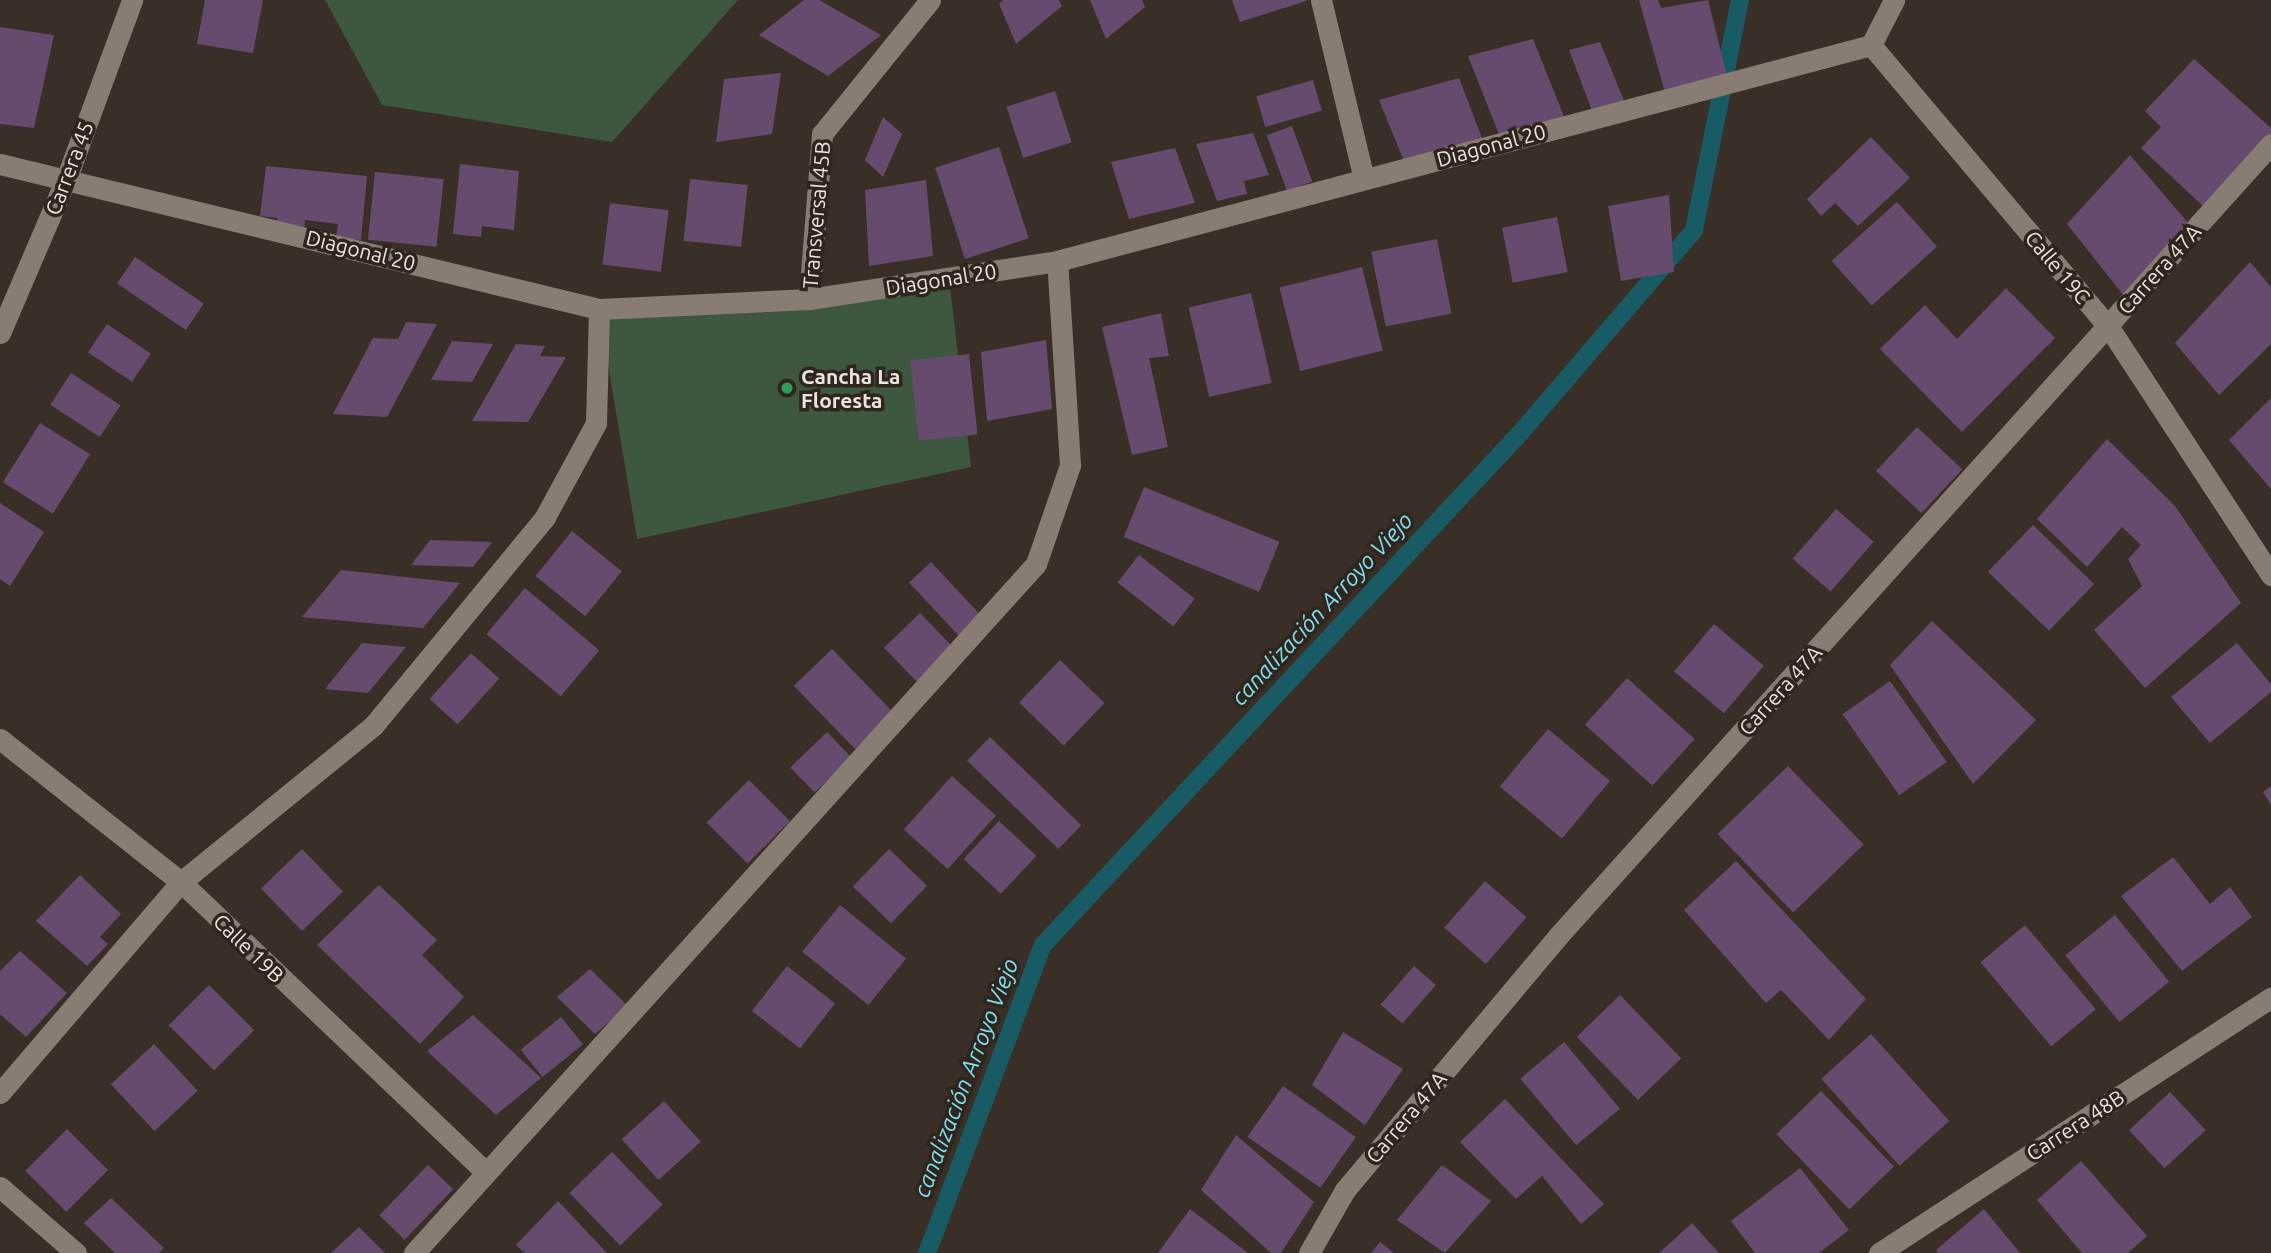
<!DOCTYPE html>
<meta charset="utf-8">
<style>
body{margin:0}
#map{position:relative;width:2271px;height:1253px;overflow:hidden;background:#392f26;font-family:Ubuntu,sans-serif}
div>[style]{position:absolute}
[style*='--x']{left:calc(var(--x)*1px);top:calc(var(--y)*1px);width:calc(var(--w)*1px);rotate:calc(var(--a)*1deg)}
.green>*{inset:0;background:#3d583e}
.stream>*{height:18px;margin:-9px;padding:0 9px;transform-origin:9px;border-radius:9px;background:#185b64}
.building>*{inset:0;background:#674b6e;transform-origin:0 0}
.street>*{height:21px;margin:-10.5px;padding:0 10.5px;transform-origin:10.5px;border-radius:10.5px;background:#897d73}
.secondary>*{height:21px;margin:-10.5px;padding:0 10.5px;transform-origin:10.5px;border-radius:10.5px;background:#897d73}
.dots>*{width:19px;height:19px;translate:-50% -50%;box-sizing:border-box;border:4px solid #2f251d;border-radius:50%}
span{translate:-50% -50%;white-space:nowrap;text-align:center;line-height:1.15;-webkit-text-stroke:7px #2f251d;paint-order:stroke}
.street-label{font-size:21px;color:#ebe4de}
.poi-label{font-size:21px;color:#ebe4de;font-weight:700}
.left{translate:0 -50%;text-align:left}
.water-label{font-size:23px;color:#7de0f0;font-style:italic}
</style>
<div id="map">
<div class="green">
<i style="clip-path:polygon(325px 0,738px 0,612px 142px,382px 105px)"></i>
<i style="clip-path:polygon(949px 278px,971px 467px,637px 539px,599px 309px)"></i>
</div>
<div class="stream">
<i style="--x:927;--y:1253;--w:329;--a:-69.4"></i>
<i style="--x:1043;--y:945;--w:703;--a:-47.02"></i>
<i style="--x:1522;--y:431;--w:265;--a:-49.4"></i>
<i style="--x:1694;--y:230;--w:235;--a:-78.7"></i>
</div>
<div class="building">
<i style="clip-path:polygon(205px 0,263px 0,253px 53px,197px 44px)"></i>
<i style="clip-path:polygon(804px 0,819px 0,881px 35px,828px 76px,759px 35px)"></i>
<i style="clip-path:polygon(1003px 0,1059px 0,1062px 6px,1016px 44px,999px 4px)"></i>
<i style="clip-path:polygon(1090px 0,1142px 0,1145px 7px,1106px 39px)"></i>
<i style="clip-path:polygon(1232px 0,1306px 0,1306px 1px,1240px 22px)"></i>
<i style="clip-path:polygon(1639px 0,1658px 0,1661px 8px,1708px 0,1728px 80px,1666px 96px)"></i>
<i style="clip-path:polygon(0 27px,54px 35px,34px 128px,0 124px)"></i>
<i style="clip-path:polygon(1533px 39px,1567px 124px,1502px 142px,1468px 56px)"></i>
<i style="clip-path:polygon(1600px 42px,1627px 108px,1594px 116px,1569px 50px)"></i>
<i style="clip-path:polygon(2194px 59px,2271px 128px,2271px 135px,2204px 207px,2141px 148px,2161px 127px,2145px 111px)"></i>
<i style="clip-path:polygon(781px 73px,772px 134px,716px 142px,724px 79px)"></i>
<i style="clip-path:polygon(1459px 78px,1485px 146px,1406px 166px,1379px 100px)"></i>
<i style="left:1313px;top:80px;width:32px;height:59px;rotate:74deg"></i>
<i style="left:1055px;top:91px;width:54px;height:51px;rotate:72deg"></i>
<i style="clip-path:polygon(883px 117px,902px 134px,883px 177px,865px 160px)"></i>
<i style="left:1292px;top:126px;width:59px;height:27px;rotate:70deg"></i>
<i style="clip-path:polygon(1253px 133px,1269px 175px,1244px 181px,1247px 194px,1217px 201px,1196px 144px)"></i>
<i style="clip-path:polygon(1871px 137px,1910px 178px,1858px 226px,1835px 203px,1821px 216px,1807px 199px)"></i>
<i style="left:999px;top:147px;width:96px;height:67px;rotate:72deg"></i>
<i style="clip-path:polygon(1175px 148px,1195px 203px,1129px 219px,1111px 162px)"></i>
<i style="clip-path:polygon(2130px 155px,2189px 224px,2124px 296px,2067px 224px)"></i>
<i style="clip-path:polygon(460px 164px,519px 171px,514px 230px,482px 226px,481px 237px,453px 234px)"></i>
<i style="clip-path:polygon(266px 166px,367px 176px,361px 240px,336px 237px,338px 224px,305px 220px,304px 234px,276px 231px,277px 218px,260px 216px)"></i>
<i style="left:375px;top:172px;width:69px;height:68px;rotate:6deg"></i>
<i style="left:690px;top:179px;width:58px;height:62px;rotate:6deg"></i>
<i style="clip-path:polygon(926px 180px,933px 256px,869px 266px,865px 190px)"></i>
<i style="clip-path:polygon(1669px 195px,1674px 272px,1621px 281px,1608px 206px)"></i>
<i style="left:1897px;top:202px;width:60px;height:88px;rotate:48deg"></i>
<i style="left:610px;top:203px;width:59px;height:62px;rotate:7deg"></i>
<i style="left:1557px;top:217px;width:56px;height:56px;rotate:79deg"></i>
<i style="left:1437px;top:239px;width:76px;height:67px;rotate:79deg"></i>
<i style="left:135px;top:257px;width:83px;height:32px;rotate:34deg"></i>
<i style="clip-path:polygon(2250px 262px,2271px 287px,2271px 344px,2219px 395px,2175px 343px)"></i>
<i style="left:1362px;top:267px;width:86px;height:85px;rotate:76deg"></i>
<i style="clip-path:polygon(2006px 288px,2055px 338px,1962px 432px,1880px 349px,1925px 305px,1957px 339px)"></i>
<i style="left:1251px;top:293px;width:92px;height:64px;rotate:77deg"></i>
<i style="clip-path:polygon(1161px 313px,1169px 356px,1149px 358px,1168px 447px,1132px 455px,1102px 327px)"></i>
<i style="clip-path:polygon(406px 322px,437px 324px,387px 417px,333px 414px,373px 338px,398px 339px)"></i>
<i style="left:107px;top:324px;width:53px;height:34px;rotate:34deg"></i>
<i style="clip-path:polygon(1046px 340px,1052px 409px,987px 421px,981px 352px)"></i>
<i style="clip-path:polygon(452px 341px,493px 344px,472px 382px,431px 380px)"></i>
<i style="clip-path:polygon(516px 344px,545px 346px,540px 356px,566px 357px,528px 422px,472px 421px)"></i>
<i style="left:969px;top:354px;width:81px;height:59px;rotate:84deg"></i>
<i style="left:71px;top:373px;width:59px;height:38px;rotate:33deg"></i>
<i style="clip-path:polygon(2271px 398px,2271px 489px,2229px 440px)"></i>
<i style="left:40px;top:423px;width:59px;height:70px;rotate:32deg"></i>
<i style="left:1917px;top:427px;width:62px;height:60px;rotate:43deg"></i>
<i style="clip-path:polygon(2107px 439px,2175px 506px,2241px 603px,2145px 688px,2094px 630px,2142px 586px,2128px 559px,2141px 545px,2122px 527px,2087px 567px,2037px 519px)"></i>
<i style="left:1144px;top:487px;width:146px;height:54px;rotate:22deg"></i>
<i style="clip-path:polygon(0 503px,44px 532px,10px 586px,0 579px)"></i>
<i style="left:1836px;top:509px;width:50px;height:66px;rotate:41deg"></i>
<i style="left:2033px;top:525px;width:85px;height:65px;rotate:44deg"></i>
<i style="left:572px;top:531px;width:64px;height:58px;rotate:39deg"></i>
<i style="clip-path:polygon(430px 540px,492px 542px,473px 567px,411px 565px)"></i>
<i style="left:1139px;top:555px;width:71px;height:35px;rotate:38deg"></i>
<i style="left:931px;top:562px;width:76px;height:30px;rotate:47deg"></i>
<i style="clip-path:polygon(341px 570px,460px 583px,423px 628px,302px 617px)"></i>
<i style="left:525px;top:588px;width:97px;height:60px;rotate:40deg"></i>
<i style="left:920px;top:613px;width:47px;height:50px;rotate:46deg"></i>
<i style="clip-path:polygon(1932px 621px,2036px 720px,1973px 784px,1890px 665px)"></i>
<i style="left:1714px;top:624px;width:65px;height:62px;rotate:40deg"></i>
<i style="clip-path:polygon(362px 643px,406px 647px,368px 693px,325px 689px)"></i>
<i style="clip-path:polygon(2237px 643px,2271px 684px,2271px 692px,2210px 743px,2171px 697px)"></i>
<i style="left:832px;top:649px;width:88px;height:53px;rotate:46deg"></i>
<i style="left:471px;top:653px;width:38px;height:62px;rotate:42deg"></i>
<i style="left:1060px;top:660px;width:62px;height:59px;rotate:44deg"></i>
<i style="left:1627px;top:678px;width:91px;height:63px;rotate:42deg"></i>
<i style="left:1890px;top:681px;width:99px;height:58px;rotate:55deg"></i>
<i style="left:1548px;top:729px;width:81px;height:75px;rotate:40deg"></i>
<i style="left:827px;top:732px;width:35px;height:51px;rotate:46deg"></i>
<i style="left:990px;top:737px;width:127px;height:33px;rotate:44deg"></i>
<i style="left:1788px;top:766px;width:109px;height:98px;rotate:46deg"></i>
<i style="left:952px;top:776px;width:59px;height:72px;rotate:42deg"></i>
<i style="left:749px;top:780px;width:58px;height:60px;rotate:45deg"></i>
<i style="clip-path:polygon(2271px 786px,2271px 805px,2263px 792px)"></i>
<i style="left:999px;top:821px;width:51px;height:52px;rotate:43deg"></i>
<i style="left:302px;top:849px;width:59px;height:57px;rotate:46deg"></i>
<i style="left:889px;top:849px;width:53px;height:52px;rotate:44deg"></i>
<i style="clip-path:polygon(2173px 857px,2210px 904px,2230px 887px,2252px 917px,2182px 971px,2121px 896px)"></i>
<i style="clip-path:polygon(1736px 861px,1866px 999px,1829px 1040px,1781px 990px,1766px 1003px,1684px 910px)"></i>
<i style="clip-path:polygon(80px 875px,121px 914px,100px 937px,108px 944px,87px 966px,36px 921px)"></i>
<i style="left:1485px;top:881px;width:55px;height:62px;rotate:41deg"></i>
<i style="clip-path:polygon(379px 885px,437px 940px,422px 955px,464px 997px,420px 1044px,317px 945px)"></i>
<i style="left:840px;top:905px;width:85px;height:60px;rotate:39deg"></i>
<i style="left:2115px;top:915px;width:86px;height:64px;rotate:51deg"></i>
<i style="left:2025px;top:925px;width:110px;height:58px;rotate:50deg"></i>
<i style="clip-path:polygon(20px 951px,67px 993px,26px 1037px,0 1014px,0 971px)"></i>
<i style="left:787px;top:966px;width:61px;height:57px;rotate:38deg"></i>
<i style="left:1414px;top:966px;width:29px;height:51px;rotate:41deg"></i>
<i style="clip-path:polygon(590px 969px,628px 1006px,595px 1034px,557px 997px)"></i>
<i style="left:209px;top:985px;width:64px;height:57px;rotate:45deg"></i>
<i style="left:1620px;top:995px;width:88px;height:60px;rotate:46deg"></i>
<i style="clip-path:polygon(473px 1015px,541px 1078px,496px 1115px,427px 1051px)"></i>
<i style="left:561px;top:1017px;width:35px;height:52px;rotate:51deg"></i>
<i style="clip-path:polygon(1343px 1032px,1403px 1069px,1365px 1125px,1312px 1085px)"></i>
<i style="left:1871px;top:1034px;width:117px;height:67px;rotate:48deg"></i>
<i style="left:1564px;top:1042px;width:87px;height:57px;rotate:50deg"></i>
<i style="left:154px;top:1044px;width:64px;height:59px;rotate:47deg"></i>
<i style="left:1283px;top:1086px;width:89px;height:62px;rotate:35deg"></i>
<i style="left:1821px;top:1091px;width:105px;height:62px;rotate:46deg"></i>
<i style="left:2170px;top:1092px;width:52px;height:56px;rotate:47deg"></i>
<i style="clip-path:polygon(1505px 1099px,1604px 1204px,1581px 1224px,1542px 1176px,1516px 1199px,1460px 1142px)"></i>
<i style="left:664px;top:1101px;width:55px;height:57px;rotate:48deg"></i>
<i style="left:67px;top:1129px;width:58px;height:59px;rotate:45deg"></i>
<i style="clip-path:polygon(1236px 1135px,1314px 1202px,1281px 1253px,1271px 1253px,1201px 1190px)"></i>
<i style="left:612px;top:1152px;width:73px;height:59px;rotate:46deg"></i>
<i style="clip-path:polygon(2081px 1161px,2147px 1236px,2128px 1253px,2082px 1253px,2037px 1200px)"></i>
<i style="left:428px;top:1165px;width:35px;height:70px;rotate:44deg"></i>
<i style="clip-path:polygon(1442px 1165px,1491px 1201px,1445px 1253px,1397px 1220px)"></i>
<i style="clip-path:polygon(1800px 1168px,1849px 1230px,1819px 1253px,1755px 1253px,1731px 1221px)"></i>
<i style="clip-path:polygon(111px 1198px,164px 1248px,159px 1253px,115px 1253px,84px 1223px)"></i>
<i style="clip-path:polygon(558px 1201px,607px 1253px,525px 1253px,516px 1245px)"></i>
<i style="clip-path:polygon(1190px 1209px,1248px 1253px,1158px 1253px)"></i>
<i style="clip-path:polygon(1984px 1209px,2020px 1253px,1938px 1253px,1936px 1250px)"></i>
<i style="clip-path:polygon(1692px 1223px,1719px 1253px,1659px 1253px)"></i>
<i style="clip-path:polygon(359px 1227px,385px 1253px,331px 1253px)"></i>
<i style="clip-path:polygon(1380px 1242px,1394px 1253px,1371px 1253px)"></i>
</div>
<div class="street">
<i style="--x:1321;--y:0;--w:184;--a:76.5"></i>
<i style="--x:1871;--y:45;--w:368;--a:49.9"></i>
<i style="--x:2108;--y:326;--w:298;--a:56.8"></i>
<i style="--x:1871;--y:45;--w:51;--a:-62.9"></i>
<i style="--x:0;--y:164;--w:616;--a:13.61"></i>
<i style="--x:599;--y:309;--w:210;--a:-2.7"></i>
<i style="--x:809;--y:299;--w:251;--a:-8.7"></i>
<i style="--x:1057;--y:261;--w:842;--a:-14.86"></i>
<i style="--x:809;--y:299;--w:166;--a:-85.5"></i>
<i style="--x:822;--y:134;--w:172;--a:-51.1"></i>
<i style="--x:0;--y:739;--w:231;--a:38.3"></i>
<i style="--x:181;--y:882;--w:420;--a:43.6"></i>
<i style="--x:0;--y:1093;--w:278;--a:-49.4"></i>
<i style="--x:181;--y:882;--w:247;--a:-39.1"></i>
<i style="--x:373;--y:726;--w:271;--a:-50.5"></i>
<i style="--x:545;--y:517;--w:107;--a:-61.5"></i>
<i style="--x:596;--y:423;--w:114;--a:-88.5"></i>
<i style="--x:414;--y:1253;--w:928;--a:-47.93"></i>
<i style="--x:1036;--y:564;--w:105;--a:-71"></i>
<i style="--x:1070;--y:465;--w:204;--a:-93.6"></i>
<i style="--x:1309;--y:1253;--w:73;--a:-60.3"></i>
<i style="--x:1345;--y:1190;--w:333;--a:-50"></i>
<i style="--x:1559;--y:935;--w:1064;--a:-48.01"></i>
<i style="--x:1879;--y:1253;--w:468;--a:-33.1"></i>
</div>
<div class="secondary">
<i style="--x:0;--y:333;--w:170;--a:-66.8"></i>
<i style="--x:67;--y:177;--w:189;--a:-69.8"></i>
<i style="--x:0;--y:1187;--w:101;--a:41"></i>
</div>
<div class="dots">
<i style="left:787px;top:388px;background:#2e9e5b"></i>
</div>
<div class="street-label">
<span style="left:1491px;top:145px;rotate:-15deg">Diagonal 20</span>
<span style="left:69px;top:168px;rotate:-69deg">Carrera 45</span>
<span style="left:816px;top:215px;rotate:-85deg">Transversal 45B</span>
<span style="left:361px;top:250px;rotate:14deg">Diagonal 20</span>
<span style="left:2058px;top:267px;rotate:50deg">Calle 19C</span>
<span style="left:2159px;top:269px;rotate:-48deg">Carrera 47A</span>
<span style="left:941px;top:279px;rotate:-9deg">Diagonal 20</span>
<span style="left:1780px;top:690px;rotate:-48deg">Carrera 47A</span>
<span style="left:249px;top:948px;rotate:44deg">Calle 19B</span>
<span style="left:1406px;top:1117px;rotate:-50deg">Carrera 47A</span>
<span style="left:2075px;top:1125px;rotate:-33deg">Carrera 48B</span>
</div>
<div class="poi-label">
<span class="left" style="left:801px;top:388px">Cancha La<br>Floresta</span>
</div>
<div class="water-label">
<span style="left:1322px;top:609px;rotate:-47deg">canalización Arroyo Viejo</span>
<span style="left:966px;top:1078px;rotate:-69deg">canalización Arroyo Viejo</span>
</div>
</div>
